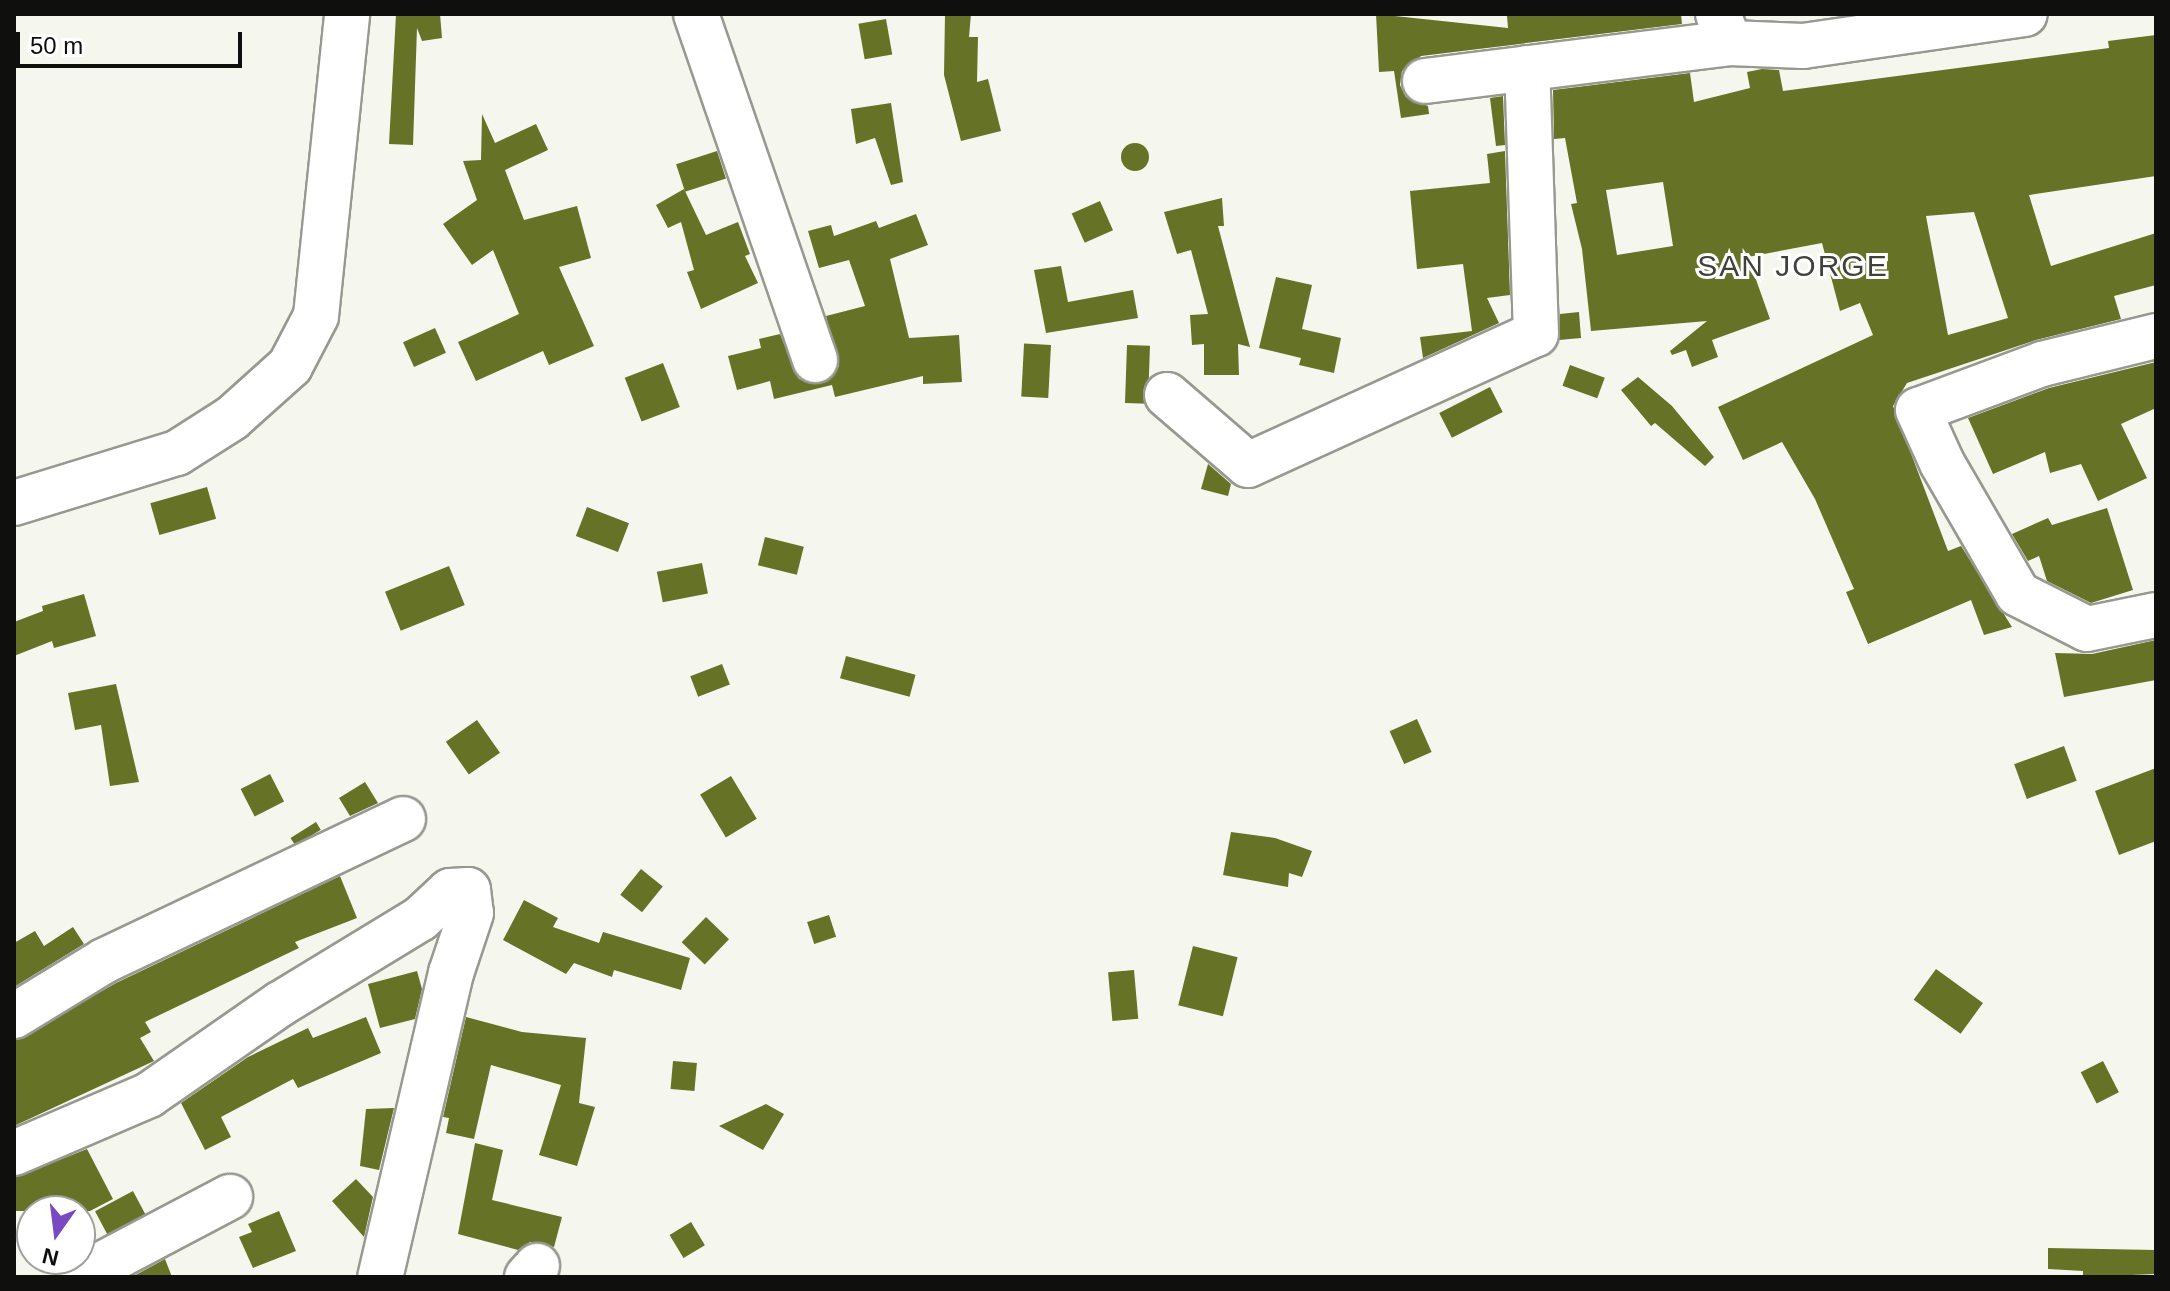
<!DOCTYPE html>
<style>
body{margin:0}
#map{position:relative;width:2170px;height:1291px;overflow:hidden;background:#f5f7ef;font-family:Helvetica,sans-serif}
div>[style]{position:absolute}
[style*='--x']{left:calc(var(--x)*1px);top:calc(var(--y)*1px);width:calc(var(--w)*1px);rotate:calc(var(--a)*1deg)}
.building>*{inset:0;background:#667226;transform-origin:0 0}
.round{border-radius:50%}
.roads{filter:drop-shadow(2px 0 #979991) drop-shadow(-2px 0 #979991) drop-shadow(0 2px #979991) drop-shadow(0 -2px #979991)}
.minor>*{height:44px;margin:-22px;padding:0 22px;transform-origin:22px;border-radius:22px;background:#fff}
span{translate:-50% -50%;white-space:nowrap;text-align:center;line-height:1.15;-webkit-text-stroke:6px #fff;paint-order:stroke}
.neighbourhood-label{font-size:30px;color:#3f413a;letter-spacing:2px}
.frame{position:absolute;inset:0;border:16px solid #0f0f0d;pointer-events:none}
.north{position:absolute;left:16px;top:1195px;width:80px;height:80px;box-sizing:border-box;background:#fff;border:2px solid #9f9f9e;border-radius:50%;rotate:194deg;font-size:22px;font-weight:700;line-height:32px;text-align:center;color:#0f0f0d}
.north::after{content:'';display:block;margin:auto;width:28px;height:36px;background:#7849c1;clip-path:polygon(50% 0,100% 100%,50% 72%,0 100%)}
.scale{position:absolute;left:16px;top:32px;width:226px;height:36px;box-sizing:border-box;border:4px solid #0f0f0d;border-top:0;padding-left:10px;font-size:24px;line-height:28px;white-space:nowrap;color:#0f0f0d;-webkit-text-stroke:6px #fff;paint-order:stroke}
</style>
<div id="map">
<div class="building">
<i style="clip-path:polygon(396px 14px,440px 14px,442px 38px,422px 41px,417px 28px,413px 145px,389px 144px)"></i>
<i style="clip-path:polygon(945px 14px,971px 14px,969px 37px,978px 37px,977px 82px,988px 79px,1001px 131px,961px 141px,944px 75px)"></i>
<i style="clip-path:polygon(1376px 14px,1508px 28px,1507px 16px,1529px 14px,1681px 14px,1682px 24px,1421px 56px,1402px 71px,1400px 85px,1406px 97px,1428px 106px,1429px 114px,1401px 118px,1394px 71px,1379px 72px)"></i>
<i style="left:886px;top:19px;width:36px;height:28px;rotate:80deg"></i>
<i style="clip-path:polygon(evenodd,2156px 35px,2156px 176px,2029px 195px,2051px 266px,2156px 233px,2156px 285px,2114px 296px,2121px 319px,2036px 340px,1907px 383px,1893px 406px,1948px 551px,1961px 546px,2012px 627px,1984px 635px,1971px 600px,1868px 644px,1846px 592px,1854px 589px,1815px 499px,1782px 442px,1743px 460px,1718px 407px,1873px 335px,1860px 303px,1840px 311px,1822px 243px,1748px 257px,1770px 319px,1712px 340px,1718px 357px,1692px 367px,1686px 350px,1672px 355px,1670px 351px,1707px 321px,1591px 331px,1582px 249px,1571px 204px,1577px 203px,1565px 138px,1554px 139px,1553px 90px,1690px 73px,1694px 102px,1750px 88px,1747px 72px,1762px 69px,1779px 70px,1783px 91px,2109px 48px,2108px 41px,2156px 35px,1663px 182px,1673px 246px,1617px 255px,1606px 190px,1663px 182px,2156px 35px,1974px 212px,2008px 318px,1948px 335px,1926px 216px,1974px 212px)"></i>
<i style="clip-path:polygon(1503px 96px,1505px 145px,1496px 146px,1490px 98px)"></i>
<i style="clip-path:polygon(891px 103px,903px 182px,891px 185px,875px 138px,856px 144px,851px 109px)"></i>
<i style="clip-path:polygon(482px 114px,495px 143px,536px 124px,548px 150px,505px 170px,524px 220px,577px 206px,591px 258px,559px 267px,594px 346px,549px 365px,543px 351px,476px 381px,458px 342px,519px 314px,493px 250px,472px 265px,443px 224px,477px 200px,463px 161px,481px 160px)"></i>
<i class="round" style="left:1121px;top:143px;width:28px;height:28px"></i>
<i style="left:717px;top:151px;width:29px;height:43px;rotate:72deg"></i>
<i style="clip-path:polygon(1505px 151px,1510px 295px,1487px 298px,1499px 323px,1423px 358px,1420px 337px,1472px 331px,1463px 264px,1417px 269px,1410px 191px,1490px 183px,1487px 154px)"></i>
<i style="clip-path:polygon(684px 189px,706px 235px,738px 222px,750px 254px,745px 256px,758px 283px,701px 309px,687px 272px,694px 270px,681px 222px,668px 228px,656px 205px)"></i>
<i style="clip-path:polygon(1222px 198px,1224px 226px,1218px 226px,1250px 347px,1238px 344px,1239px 375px,1204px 375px,1204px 344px,1192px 345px,1190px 315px,1208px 314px,1191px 250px,1177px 254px,1164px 212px)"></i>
<i style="left:1100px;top:201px;width:32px;height:31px;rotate:66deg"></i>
<i style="clip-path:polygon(916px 214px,928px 245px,890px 259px,909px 338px,959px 335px,962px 382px,923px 384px,923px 376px,835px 397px,832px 385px,774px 399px,770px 381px,737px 390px,728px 356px,761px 348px,759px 339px,780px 334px,799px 379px,824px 383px,839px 366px,826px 316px,865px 306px,849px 260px,819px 268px,808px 231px,831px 225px,834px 236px,876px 221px,879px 228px)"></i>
<i style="clip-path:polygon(1061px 266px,1068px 302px,1133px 290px,1138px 318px,1046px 333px,1034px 270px)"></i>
<i style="clip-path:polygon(1276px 277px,1312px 285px,1302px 329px,1341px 338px,1334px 373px,1299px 365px,1301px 358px,1259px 348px)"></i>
<i style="clip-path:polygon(1579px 312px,1581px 338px,1559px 340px,1560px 314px)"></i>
<i style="left:435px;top:328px;width:27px;height:35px;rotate:66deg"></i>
<i style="left:1051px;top:345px;width:53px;height:27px;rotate:93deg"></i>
<i style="left:1127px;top:345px;width:23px;height:58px;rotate:2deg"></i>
<i style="clip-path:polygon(2156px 362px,2156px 408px,2121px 424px,2147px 478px,2098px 501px,2081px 464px,2050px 473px,2045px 452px,1993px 474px,1968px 418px,2049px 388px)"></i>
<i style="left:663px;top:363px;width:47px;height:41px;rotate:69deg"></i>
<i style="left:1570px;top:365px;width:37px;height:22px;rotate:20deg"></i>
<i style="clip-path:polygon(1638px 377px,1672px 406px,1714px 457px,1705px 466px,1655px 423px,1651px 426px,1621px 390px)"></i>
<i style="left:1490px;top:387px;width:28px;height:57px;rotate:63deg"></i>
<i style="clip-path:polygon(1208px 464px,1231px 484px,1228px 496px,1201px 489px)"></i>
<i style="left:207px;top:487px;width:33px;height:59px;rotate:74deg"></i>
<i style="left:587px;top:507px;width:45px;height:31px;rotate:21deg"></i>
<i style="clip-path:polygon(2107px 508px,2133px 590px,2091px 603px,2047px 581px,2039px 556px,2028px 561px,2012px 534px,2048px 518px,2052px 525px)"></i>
<i style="left:765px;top:537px;width:40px;height:29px;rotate:14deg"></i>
<i style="left:702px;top:563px;width:31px;height:46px;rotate:79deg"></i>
<i style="left:449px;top:566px;width:42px;height:69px;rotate:68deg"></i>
<i style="clip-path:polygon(84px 594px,96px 636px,54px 648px,52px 641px,14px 656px,14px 622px,43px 611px,42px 606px)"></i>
<i style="clip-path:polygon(2156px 640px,2156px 680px,2064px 697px,2055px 653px,2092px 654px)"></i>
<i style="left:846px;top:656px;width:72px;height:23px;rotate:15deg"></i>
<i style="left:722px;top:664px;width:22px;height:34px;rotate:69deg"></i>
<i style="clip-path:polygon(116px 684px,139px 782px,110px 786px,101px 725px,75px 730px,68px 693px)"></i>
<i style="left:1417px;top:719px;width:36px;height:30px;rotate:66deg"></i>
<i style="left:477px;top:720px;width:40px;height:38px;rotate:55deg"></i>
<i style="left:2064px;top:746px;width:37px;height:53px;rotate:70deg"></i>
<i style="clip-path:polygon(2156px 768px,2156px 841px,2119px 855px,2095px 791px)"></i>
<i style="left:270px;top:774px;width:31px;height:33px;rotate:63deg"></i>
<i style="left:731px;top:776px;width:50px;height:36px;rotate:59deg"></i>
<i style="clip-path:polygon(365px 782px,378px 803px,350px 816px,339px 798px)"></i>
<i style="left:316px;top:822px;width:9px;height:30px;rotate:58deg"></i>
<i style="clip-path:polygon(1231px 832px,1275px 838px,1312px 851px,1302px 877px,1289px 873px,1288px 887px,1223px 875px)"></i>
<i style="left:641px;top:869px;width:28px;height:33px;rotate:39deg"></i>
<i style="clip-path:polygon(340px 876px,357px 918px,295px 942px,299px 948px,145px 1022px,151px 1032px,140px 1038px,154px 1061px,14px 1126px,14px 1041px,116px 983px)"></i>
<i style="clip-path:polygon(524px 900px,558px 918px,553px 927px,599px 943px,603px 932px,690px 958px,681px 990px,614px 970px,612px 977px,574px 963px,566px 974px,503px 940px)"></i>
<i style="left:829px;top:915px;width:23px;height:23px;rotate:72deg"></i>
<i style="left:706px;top:917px;width:32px;height:35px;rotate:44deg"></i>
<i style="clip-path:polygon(73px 927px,84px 944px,14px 987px,14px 943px,35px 931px,44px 946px)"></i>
<i style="left:1193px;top:946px;width:46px;height:61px;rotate:14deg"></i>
<i style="left:1936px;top:969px;width:58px;height:38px;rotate:36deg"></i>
<i style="left:1134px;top:970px;width:49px;height:26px;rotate:85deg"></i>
<i style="clip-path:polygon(417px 971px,422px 989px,415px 1019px,380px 1028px,368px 984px)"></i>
<i style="clip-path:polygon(366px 1017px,381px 1053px,298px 1088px,293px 1079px,221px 1117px,231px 1137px,205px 1150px,181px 1103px,248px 1057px,308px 1028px,313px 1038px)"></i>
<i style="clip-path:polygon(466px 1017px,522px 1032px,586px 1038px,579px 1103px,595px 1107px,577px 1166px,539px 1155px,561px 1085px,491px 1065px,474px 1139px,446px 1133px,449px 1118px,443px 1117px)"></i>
<i style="left:673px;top:1061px;width:24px;height:28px;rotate:5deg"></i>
<i style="left:2103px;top:1061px;width:35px;height:25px;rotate:63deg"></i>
<i style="clip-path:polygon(766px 1104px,784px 1114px,763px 1150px,719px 1126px)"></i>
<i style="clip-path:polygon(394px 1108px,379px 1170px,360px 1166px,366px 1109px)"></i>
<i style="clip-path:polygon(475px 1143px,503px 1150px,492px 1200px,562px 1217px,554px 1247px,530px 1242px,518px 1250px,458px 1234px)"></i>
<i style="clip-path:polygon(87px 1149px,113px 1199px,90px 1211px,14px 1211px,14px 1178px)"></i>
<i style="clip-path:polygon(356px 1179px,373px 1197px,364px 1237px,332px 1201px)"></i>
<i style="left:133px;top:1191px;width:26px;height:43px;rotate:62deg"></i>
<i style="clip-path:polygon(279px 1211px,296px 1251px,253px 1268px,239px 1237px,252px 1232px,248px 1224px)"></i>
<i style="left:691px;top:1222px;width:27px;height:25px;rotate:59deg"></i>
<i style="clip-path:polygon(2048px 1248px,2156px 1250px,2156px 1274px,2083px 1277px,2083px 1271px,2048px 1269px)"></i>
<i style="clip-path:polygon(165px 1259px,172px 1277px,132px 1277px)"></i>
</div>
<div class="roads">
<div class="minor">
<i style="--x:696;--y:14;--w:366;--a:71"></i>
<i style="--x:1718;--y:14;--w:31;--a:68"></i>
<i style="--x:1730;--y:43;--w:73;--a:2.4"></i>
<i style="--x:1803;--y:46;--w:224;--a:-8.2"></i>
<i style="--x:1425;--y:81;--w:307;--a:-7.1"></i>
<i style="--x:2156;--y:336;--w:117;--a:166.2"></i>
<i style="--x:2042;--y:364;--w:132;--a:159.6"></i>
<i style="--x:1918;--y:410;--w:58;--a:65.6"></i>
<i style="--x:1942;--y:463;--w:151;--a:59.9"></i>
<i style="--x:2018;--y:594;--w:77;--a:26.9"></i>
<i style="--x:2087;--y:629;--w:70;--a:-11.5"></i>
<i style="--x:1167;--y:395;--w:107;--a:40.8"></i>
<i style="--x:1248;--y:465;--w:316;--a:-24.5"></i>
<i style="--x:1536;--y:334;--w:266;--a:-91.9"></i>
<i style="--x:14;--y:503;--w:170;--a:-17.1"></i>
<i style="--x:177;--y:453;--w:65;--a:-32.5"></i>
<i style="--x:232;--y:418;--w:78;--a:-41.9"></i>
<i style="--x:290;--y:366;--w:56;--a:-62.5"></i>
<i style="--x:316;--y:316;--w:304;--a:-84.1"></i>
<i style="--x:14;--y:1016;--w:105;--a:-31.4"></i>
<i style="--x:104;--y:961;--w:331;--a:-25.4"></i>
<i style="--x:14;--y:1153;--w:147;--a:-23.2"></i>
<i style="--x:149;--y:1095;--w:160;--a:-34.8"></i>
<i style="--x:280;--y:1004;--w:164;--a:-31.3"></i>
<i style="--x:420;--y:919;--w:41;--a:-43"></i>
<i style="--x:450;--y:891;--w:18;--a:-3"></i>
<i style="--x:468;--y:890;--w:23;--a:83"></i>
<i style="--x:471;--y:913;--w:63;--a:108.4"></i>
<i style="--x:451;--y:973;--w:312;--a:103.1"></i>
<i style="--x:78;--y:1277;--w:172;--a:-27.8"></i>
<i style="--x:527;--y:1277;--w:15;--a:-48"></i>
</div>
</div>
<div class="neighbourhood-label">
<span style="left:1793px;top:266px">SAN JORGE</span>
</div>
<div class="frame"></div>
<div class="north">N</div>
<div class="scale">50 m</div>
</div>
